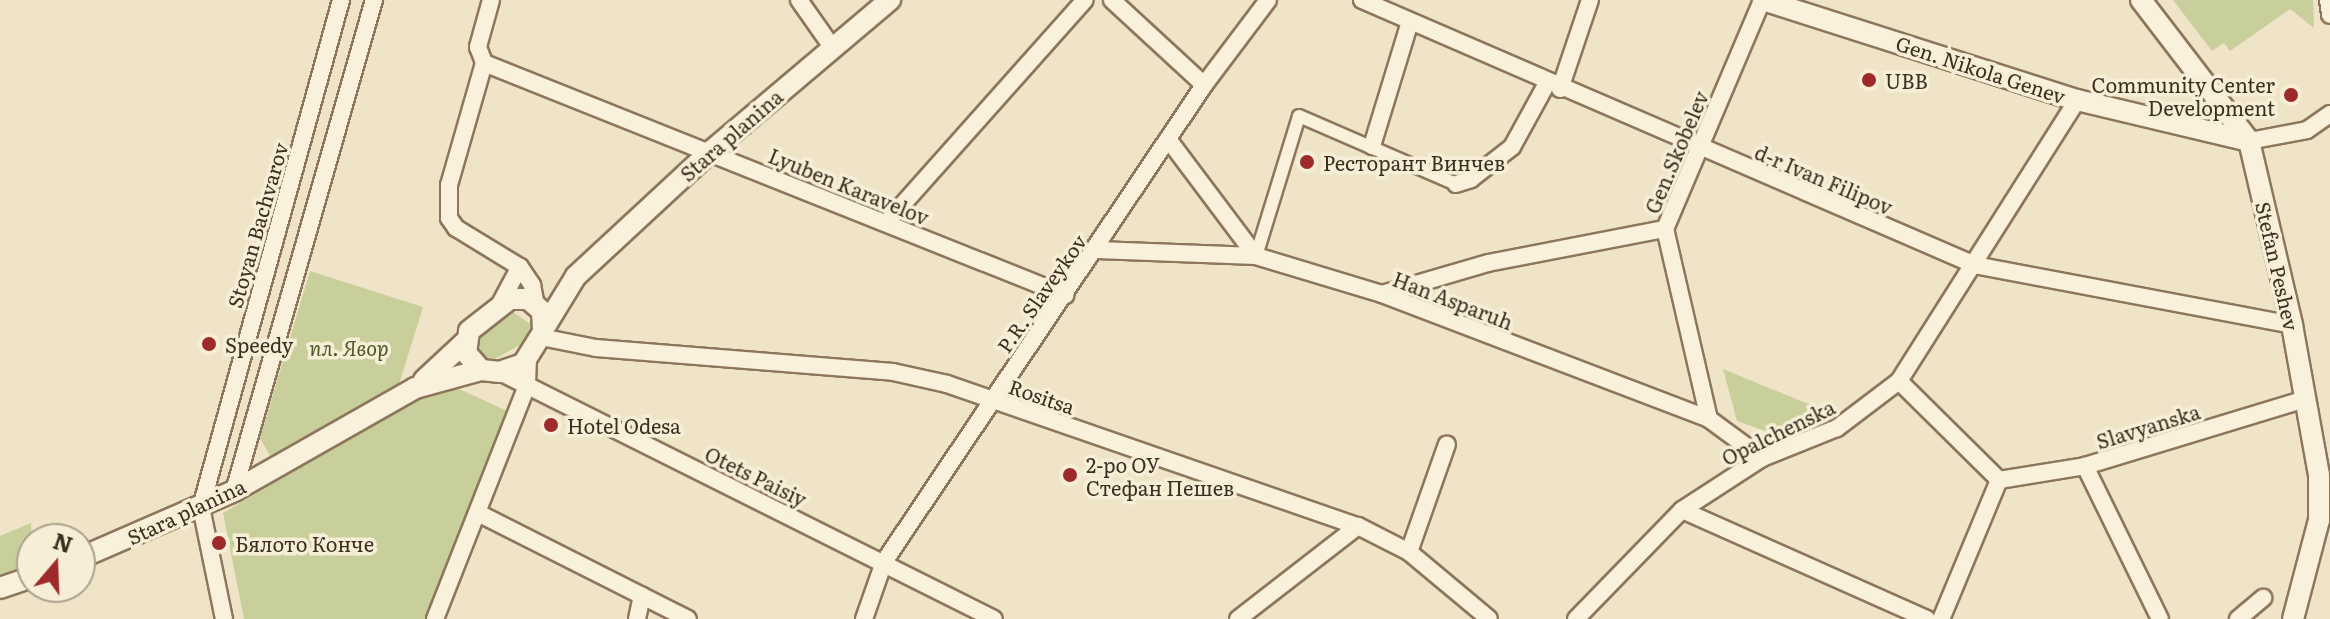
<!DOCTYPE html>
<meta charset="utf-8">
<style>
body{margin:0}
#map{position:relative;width:2330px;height:619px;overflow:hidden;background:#f0e4c8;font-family:Literata,serif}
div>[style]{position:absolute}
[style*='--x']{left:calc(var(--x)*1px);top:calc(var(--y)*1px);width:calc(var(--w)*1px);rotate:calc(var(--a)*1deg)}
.green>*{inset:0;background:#c9cf9b}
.roads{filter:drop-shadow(2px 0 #8d765c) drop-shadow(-2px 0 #8d765c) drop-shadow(0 2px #8d765c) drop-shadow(0 -2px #8d765c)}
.pedestrian>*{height:12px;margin:-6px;padding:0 6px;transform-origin:6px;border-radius:6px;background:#faf1dc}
.minor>*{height:16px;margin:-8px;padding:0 8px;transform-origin:8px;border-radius:8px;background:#faf1dc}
.tertiary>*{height:20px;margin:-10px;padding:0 10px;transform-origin:10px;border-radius:10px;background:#faf1dc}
.dots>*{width:22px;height:22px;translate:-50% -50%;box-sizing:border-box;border:4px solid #f7eed8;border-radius:50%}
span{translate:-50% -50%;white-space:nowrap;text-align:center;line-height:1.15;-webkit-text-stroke:7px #f7eed8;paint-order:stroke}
.street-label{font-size:20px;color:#3d2e20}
.poi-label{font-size:20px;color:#3d2e20}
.left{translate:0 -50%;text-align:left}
.right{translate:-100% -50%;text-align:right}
.park-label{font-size:20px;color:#4d5a26;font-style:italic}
.north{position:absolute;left:16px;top:523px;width:80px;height:80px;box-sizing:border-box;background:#f7eed8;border:2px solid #ada18e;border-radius:50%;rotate:19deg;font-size:22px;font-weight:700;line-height:32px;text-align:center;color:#3d2e20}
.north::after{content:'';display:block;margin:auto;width:28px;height:36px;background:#9e2a2b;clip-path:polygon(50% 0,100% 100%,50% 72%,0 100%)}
</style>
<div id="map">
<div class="green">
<i style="clip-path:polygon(2173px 0,2313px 0,2314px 28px,2290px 9px,2230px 51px,2224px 43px,2212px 51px)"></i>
<i style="clip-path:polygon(310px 271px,423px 307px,397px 391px,270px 456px,260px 438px)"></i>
<i style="clip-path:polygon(513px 312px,532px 325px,529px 340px,491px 361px,479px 356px,475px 344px,479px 333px)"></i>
<i style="clip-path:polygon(1723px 369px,1835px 415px,1785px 438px,1737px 421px)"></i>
<i style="clip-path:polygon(444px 382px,514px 414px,426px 619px,244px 619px,223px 513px)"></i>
<i style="clip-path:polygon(31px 523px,32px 564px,0 576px,0 536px)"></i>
</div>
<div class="roads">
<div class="pedestrian">
<i style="--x:1256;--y:256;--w:146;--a:-72.9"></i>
<i style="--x:1299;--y:116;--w:171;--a:23.4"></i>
</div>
<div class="minor">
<i style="--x:491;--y:0;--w:49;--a:105.5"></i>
<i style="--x:478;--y:47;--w:17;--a:69"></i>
<i style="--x:484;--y:63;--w:127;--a:106"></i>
<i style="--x:449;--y:185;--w:33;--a:90"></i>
<i style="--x:449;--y:218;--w:12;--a:55"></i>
<i style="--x:456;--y:228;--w:75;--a:31.4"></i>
<i style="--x:520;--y:267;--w:22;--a:56"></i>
<i style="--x:532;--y:285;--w:20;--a:79"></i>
<i style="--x:799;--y:0;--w:57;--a:54.9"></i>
<i style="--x:1112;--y:0;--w:125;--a:42.7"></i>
<i style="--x:1362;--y:0;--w:668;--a:23.38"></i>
<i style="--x:1975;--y:265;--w:323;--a:10.7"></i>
<i style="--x:2328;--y:0;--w:15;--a:82"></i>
<i style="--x:484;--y:63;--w:626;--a:21.77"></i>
<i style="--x:1560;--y:89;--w:94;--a:-71.4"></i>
<i style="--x:1168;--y:139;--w:146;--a:53.1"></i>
<i style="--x:1256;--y:256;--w:132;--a:16.8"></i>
<i style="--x:1382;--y:294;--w:350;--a:20.9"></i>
<i style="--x:1709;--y:419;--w:66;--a:36.3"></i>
<i style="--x:2249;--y:141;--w:59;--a:-10.7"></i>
<i style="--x:2307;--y:130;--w:28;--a:-35"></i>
<i style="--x:1372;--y:146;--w:130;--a:-73"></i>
<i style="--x:1456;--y:184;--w:16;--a:-18"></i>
<i style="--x:1471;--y:179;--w:52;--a:-38"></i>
<i style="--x:1512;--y:147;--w:73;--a:-61.3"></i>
<i style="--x:887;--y:222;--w:297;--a:-48.3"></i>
<i style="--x:1097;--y:250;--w:159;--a:2.2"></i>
<i style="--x:1382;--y:294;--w:110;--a:-16.3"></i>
<i style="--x:1488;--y:263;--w:180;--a:-10.9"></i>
<i style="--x:501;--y:302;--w:40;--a:-62"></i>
<i style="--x:541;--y:337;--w:56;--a:11.3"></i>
<i style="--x:596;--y:348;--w:298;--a:4.6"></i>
<i style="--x:893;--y:372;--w:55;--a:12.5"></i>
<i style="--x:947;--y:384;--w:435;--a:19.1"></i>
<i style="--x:1358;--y:526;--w:57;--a:27"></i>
<i style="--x:1409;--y:552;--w:104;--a:39.9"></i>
<i style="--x:500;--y:372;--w:552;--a:26.57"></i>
<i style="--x:1899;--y:381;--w:141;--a:44.7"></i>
<i style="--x:1999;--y:480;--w:151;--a:112.6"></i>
<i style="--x:1709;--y:419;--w:195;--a:-103"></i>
<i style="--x:1665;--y:229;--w:249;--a:-67"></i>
<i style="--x:2085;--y:466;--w:170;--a:63.9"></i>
<i style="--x:1999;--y:480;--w:87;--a:-9.2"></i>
<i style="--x:2085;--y:466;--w:230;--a:-16.9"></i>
<i style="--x:234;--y:491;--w:511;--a:-74.09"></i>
<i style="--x:1682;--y:510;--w:268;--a:24"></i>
<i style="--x:478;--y:513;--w:235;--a:26.8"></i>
<i style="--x:1409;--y:552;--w:114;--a:-70.6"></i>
<i style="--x:224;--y:619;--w:114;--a:-101.6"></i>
<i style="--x:201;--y:507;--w:526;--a:-74.56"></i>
<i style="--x:435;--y:619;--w:251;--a:-68.5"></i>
<i style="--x:527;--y:385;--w:26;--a:-88"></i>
<i style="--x:637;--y:619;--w:24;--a:-78"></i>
<i style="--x:864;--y:619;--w:60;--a:-70.7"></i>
<i style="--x:884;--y:562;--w:574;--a:-56.14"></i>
<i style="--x:1204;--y:85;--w:106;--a:-53"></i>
<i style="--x:1238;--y:619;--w:152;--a:-37.8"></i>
<i style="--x:1576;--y:619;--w:152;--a:-45.8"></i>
<i style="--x:1682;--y:510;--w:95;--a:-33"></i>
<i style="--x:1762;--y:458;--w:81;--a:-21.8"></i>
<i style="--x:1837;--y:428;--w:78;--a:-37.2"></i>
<i style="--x:1899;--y:381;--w:333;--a:-57.6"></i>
<i style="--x:2238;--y:619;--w:33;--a:-40"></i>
</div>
<div class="tertiary">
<i style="--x:1763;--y:0;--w:330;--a:17.7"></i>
<i style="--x:2077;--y:100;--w:177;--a:13.4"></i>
<i style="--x:2141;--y:0;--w:178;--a:52.5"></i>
<i style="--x:2249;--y:141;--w:189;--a:76.8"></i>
<i style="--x:2292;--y:325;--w:152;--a:79.8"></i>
<i style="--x:2319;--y:475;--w:45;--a:90"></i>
<i style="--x:2319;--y:520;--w:102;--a:104.7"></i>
<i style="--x:510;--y:299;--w:18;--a:0"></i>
<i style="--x:528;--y:299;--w:18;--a:41"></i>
<i style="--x:542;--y:311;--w:21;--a:87"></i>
<i style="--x:543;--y:332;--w:38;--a:122"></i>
<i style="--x:523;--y:364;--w:24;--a:161"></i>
<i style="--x:500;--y:372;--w:19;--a:-174"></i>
<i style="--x:481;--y:370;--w:23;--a:-131"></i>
<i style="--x:466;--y:353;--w:22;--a:-82"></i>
<i style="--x:469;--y:331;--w:52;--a:-38"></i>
<i style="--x:546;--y:325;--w:57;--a:-58.5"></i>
<i style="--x:576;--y:276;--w:183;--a:-42.8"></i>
<i style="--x:710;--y:152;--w:236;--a:-40.2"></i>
<i style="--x:424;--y:380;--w:56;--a:-42.8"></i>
<i style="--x:80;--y:558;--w:168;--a:-23.5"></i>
<i style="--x:234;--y:491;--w:208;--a:-29.6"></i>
<i style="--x:415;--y:388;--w:68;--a:-15.3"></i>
<i style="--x:0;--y:588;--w:34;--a:-19"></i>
</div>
</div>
<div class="dots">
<i style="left:1869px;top:80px;background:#9e2a2b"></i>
<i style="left:2291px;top:95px;background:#9e2a2b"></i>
<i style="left:1307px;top:162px;background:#9e2a2b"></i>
<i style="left:209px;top:344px;background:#9e2a2b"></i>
<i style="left:551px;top:425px;background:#9e2a2b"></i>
<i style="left:1070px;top:475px;background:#9e2a2b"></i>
<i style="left:219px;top:543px;background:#9e2a2b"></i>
</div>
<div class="street-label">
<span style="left:1981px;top:69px;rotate:18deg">Gen. Nikola Genev</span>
<span style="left:731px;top:135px;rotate:-41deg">Stara planina</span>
<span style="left:1676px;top:152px;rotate:-67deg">Gen.Skobelev</span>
<span style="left:1824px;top:179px;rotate:23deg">d-r Ivan Filipov</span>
<span style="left:849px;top:186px;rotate:22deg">Lyuben Karavelov</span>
<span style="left:257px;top:225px;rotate:-74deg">Stoyan Bachvarov</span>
<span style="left:2278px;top:266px;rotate:77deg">Stefan Peshev</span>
<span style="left:1041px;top:293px;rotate:-55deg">P.R. Slaveykov</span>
<span style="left:1453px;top:300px;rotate:21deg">Han Asparuh</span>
<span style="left:1042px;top:396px;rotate:19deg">Rositsa</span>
<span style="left:2148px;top:426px;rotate:-17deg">Slavyanska</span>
<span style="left:1778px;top:432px;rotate:-26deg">Opalchenska</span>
<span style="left:756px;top:476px;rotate:26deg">Otets Paisiy</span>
<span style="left:186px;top:511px;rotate:-25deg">Stara planina</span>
</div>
<div class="poi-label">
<span class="left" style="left:1885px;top:80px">UBB</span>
<span class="right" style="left:2275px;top:96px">Community Center<br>Development</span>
<span class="left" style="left:1323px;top:162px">Ресторант Винчев</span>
<span class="left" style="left:225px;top:344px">Speedy</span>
<span class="left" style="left:567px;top:425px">Hotel Odesa</span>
<span class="left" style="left:1086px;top:476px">2-ро ОУ<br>Стефан Пешев</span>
<span class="left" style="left:235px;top:543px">Бялото Конче</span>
</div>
<div class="park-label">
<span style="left:349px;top:347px">пл. Явор</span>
</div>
<div class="north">N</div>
</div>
